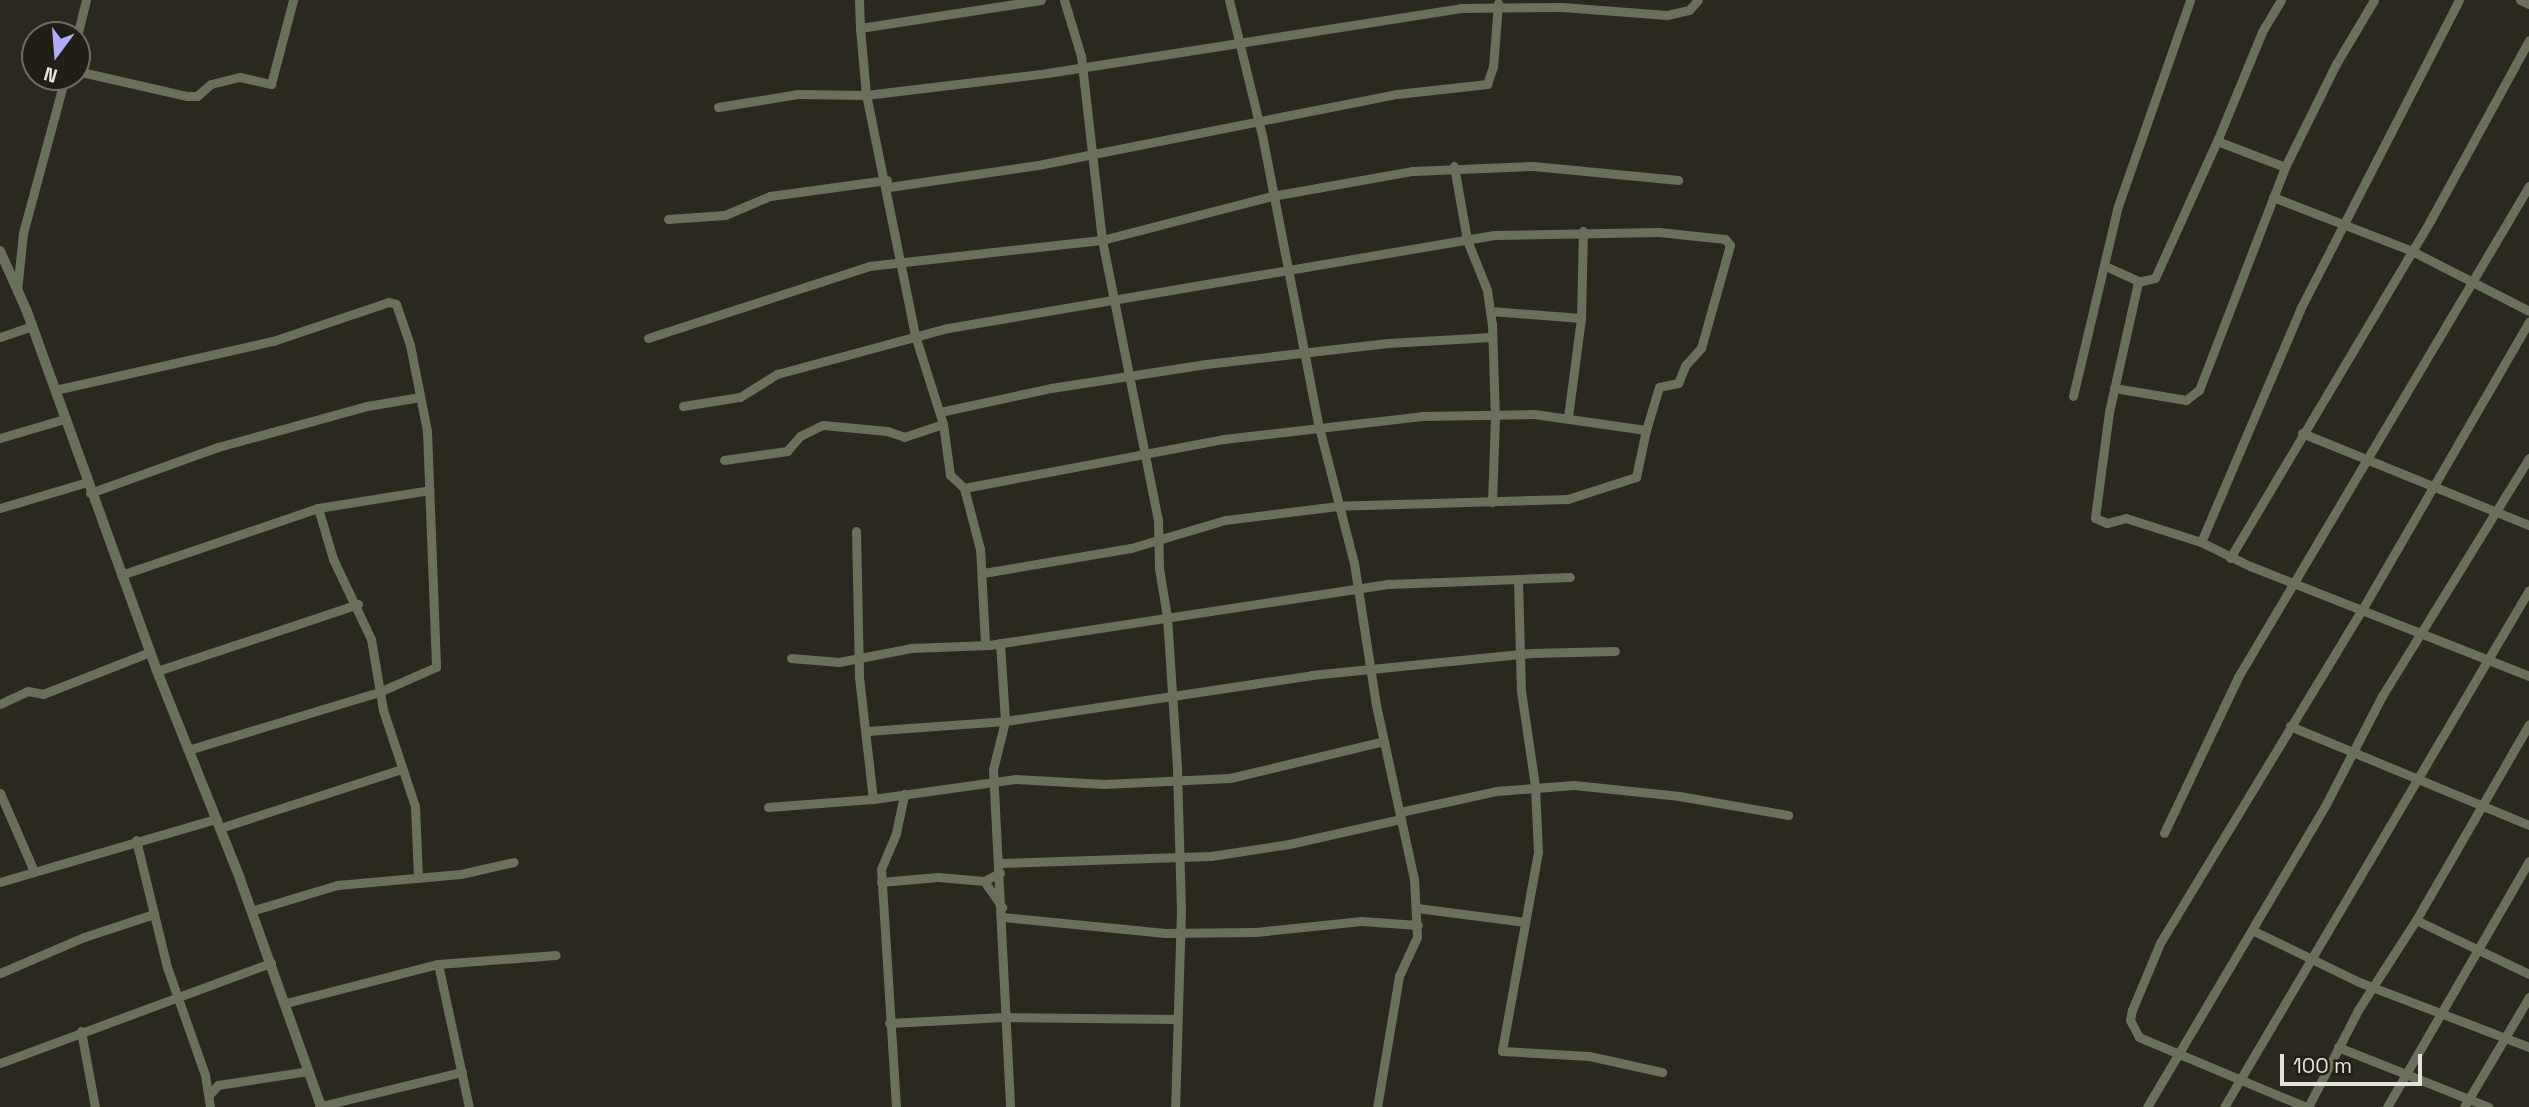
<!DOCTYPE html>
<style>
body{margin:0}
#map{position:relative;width:2529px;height:1107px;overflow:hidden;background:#2b2820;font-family:"Space Grotesk",sans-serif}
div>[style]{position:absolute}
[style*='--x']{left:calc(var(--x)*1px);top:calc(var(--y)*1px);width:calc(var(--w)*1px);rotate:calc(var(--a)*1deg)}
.minor>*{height:9px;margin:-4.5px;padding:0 4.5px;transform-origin:4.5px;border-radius:4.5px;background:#6a705a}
.tertiary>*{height:10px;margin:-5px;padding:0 5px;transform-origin:5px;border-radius:5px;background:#6a705a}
span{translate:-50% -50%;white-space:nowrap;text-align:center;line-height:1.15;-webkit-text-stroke:7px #221e16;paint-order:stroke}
.north{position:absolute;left:21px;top:21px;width:70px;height:70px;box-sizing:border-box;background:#221e16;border:2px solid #706c65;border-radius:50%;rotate:196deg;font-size:19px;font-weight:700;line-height:28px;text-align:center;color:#e4e2dc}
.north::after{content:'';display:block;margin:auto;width:24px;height:32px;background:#b1adfa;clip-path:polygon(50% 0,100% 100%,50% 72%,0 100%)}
.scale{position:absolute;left:2280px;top:1054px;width:142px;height:32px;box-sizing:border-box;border:4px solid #e4e2dc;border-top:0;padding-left:9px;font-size:21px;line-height:24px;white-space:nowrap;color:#e4e2dc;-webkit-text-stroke:5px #221e16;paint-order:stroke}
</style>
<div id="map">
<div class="minor">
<i style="--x:859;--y:0;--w:28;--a:88"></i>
<i style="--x:1064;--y:0;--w:59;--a:73.1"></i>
<i style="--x:1081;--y:56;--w:185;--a:83.5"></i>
<i style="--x:1102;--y:240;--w:285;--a:78.7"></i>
<i style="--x:1158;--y:519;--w:49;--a:88.8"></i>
<i style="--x:1159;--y:568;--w:50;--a:80.7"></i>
<i style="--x:1167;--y:617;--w:151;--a:86.2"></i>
<i style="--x:1177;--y:768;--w:141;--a:88.4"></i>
<i style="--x:1181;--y:909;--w:198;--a:91.7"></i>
<i style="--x:1229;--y:0;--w:139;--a:76.3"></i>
<i style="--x:1262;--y:135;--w:298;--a:79"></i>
<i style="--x:1319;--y:427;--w:140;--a:75.6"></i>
<i style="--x:1354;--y:563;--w:144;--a:81.2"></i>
<i style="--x:1376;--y:705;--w:178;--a:77.7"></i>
<i style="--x:1414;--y:879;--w:58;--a:87"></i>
<i style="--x:1417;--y:937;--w:43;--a:114.8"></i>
<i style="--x:1399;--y:976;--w:133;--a:99.5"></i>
<i style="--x:2281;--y:0;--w:37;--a:121"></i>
<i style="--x:2262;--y:32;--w:118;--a:112.4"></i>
<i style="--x:2217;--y:141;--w:73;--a:20.9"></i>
<i style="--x:2459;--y:0;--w:348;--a:117.2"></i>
<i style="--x:2300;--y:310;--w:252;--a:113.1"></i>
<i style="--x:2201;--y:542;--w:55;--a:26.1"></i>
<i style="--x:2250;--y:566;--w:300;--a:21.5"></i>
<i style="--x:2520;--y:0;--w:10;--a:24"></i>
<i style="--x:77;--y:36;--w:37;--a:-76"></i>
<i style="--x:77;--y:71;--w:113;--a:12.8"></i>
<i style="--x:187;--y:96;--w:10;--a:0"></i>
<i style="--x:197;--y:96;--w:18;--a:-41"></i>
<i style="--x:211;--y:84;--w:30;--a:-14"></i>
<i style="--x:240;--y:77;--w:32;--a:13"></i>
<i style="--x:271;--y:84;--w:87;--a:-75.3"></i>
<i style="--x:718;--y:107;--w:81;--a:-9.2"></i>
<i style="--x:798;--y:94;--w:68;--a:0.8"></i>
<i style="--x:866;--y:95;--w:182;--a:-6.9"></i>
<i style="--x:1047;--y:73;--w:419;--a:-8.9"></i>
<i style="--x:1461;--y:8;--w:101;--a:-0.6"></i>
<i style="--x:1562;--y:7;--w:105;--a:4.4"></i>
<i style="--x:1667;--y:15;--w:23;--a:-13"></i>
<i style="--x:1689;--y:10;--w:13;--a:-48"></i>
<i style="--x:1454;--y:166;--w:75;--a:80"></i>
<i style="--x:1467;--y:240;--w:54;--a:68.2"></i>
<i style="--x:1487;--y:290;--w:34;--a:82"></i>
<i style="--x:1492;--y:324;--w:93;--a:88.2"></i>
<i style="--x:1495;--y:417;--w:85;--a:92"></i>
<i style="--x:889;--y:187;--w:151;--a:-8.4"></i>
<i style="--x:1038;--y:165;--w:366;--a:-11.2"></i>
<i style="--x:1397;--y:94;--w:91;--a:-6.3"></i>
<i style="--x:1487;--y:84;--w:18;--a:-71"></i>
<i style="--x:1493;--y:67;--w:64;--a:-85.5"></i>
<i style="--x:2273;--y:197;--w:149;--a:21.2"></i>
<i style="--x:2412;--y:251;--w:131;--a:27.1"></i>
<i style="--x:668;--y:219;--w:57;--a:-4"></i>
<i style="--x:725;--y:215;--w:49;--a:-22.9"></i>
<i style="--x:770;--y:196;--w:118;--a:-7.8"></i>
<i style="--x:2105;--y:266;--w:37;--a:24"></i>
<i style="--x:17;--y:291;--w:58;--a:-84.1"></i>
<i style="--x:23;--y:233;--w:162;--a:-74.9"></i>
<i style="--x:1490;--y:311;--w:91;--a:4.4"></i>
<i style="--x:0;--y:337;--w:34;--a:-19"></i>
<i style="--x:648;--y:338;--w:232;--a:-18"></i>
<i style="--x:869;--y:266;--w:234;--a:-6.4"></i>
<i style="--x:1102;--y:240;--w:176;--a:-14.5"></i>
<i style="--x:1272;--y:196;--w:143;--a:-10.1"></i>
<i style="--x:1413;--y:171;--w:120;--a:-2.4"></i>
<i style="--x:1533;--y:166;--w:146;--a:5.5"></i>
<i style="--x:2114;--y:388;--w:73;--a:9.5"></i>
<i style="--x:2186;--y:400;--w:16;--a:-38"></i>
<i style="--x:2199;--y:390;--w:239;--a:-68.9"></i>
<i style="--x:2285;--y:167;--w:115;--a:-63.7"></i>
<i style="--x:2336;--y:64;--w:74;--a:-59.3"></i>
<i style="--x:55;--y:390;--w:223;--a:-12.7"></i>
<i style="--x:273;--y:341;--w:122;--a:-18.6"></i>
<i style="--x:389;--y:302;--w:7;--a:16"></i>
<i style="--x:396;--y:304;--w:43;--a:71.1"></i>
<i style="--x:410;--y:345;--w:88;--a:78.8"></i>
<i style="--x:427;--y:431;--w:236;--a:87.8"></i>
<i style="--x:436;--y:667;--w:62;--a:156.3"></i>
<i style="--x:379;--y:692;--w:200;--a:163.1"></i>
<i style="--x:2073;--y:396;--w:195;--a:-76.7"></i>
<i style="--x:2118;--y:206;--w:218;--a:-70.7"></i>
<i style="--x:683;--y:406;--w:58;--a:-9"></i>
<i style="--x:740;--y:397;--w:44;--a:-31.9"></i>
<i style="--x:777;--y:374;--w:177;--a:-15.1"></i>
<i style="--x:948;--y:328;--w:554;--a:-9.67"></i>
<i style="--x:1494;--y:235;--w:165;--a:-1"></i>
<i style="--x:1659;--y:232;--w:66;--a:6.1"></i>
<i style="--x:1725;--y:239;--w:8;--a:50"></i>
<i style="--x:1730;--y:245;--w:107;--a:105.7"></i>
<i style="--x:1701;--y:348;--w:24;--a:132"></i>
<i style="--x:1685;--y:366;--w:18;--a:112"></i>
<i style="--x:1678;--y:383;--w:19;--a:168"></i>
<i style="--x:1659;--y:387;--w:45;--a:106.8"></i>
<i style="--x:940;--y:412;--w:114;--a:-12.2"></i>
<i style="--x:1051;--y:388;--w:157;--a:-8.8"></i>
<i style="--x:1206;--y:364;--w:183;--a:-6.6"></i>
<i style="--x:1388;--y:343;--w:103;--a:-3.3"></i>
<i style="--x:1568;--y:417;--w:100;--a:-82.5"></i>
<i style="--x:1581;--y:318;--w:87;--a:-88.7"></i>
<i style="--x:2302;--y:433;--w:245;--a:22.1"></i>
<i style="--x:0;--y:438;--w:67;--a:-16.5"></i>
<i style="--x:724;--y:460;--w:64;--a:-8.1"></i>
<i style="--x:787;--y:451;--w:20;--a:-49"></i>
<i style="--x:800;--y:436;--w:25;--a:-26"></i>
<i style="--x:823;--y:425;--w:64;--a:5.4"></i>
<i style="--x:887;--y:431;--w:18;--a:19"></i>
<i style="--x:904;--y:437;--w:41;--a:-18.4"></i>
<i style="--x:964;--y:488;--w:265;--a:-10.7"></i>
<i style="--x:1224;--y:439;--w:199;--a:-6.6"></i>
<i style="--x:1422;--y:416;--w:112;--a:-1"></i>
<i style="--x:1534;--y:414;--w:113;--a:8.1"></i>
<i style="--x:1646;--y:430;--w:48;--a:102"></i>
<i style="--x:1636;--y:477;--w:71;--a:162.1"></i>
<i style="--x:1568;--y:499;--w:230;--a:178.3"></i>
<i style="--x:1338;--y:506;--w:114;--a:172.9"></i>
<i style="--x:1225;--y:520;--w:98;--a:163.4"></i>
<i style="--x:1131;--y:548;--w:150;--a:170.4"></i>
<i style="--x:90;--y:493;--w:136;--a:-19.8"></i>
<i style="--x:218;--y:447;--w:155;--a:-15.4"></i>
<i style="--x:367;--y:406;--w:54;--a:-9.6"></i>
<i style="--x:0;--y:508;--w:91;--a:-16.6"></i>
<i style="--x:318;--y:508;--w:53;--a:73.6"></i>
<i style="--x:333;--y:559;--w:89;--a:64.6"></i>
<i style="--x:371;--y:639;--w:72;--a:80.4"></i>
<i style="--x:383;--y:710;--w:101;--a:71.6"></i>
<i style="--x:415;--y:806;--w:72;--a:87.6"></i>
<i style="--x:856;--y:531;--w:146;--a:88.8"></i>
<i style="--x:859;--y:677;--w:123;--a:83.5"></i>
<i style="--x:2201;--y:542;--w:79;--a:-162.3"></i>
<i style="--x:2126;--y:518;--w:20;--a:165"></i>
<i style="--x:2107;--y:523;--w:13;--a:-157"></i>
<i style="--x:2095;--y:518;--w:107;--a:-82.5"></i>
<i style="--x:2109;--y:412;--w:133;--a:-77.4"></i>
<i style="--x:2138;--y:282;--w:17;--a:-13"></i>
<i style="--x:2155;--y:278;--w:150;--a:-65.7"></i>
<i style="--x:2230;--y:558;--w:392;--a:-59.3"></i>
<i style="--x:2430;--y:221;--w:206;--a:-61.3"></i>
<i style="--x:121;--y:575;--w:208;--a:-18.8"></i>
<i style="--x:318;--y:508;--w:113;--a:-9.1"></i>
<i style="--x:1518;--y:579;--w:112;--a:88.5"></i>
<i style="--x:1521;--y:691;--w:96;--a:81.6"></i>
<i style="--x:1535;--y:786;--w:66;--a:87.4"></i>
<i style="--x:1538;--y:852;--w:202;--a:100.3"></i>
<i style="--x:1502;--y:1051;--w:87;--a:3.3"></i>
<i style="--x:1589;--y:1056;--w:75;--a:12.4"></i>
<i style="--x:985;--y:643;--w:94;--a:-93"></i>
<i style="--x:980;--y:549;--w:63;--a:-104.7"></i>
<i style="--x:964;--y:488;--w:19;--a:-137"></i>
<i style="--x:950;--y:475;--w:51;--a:-97.8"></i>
<i style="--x:943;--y:424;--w:93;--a:-107.5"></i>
<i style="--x:915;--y:335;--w:245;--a:-101.5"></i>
<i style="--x:866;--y:95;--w:67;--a:-95.1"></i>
<i style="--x:860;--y:28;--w:183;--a:-8.8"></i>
<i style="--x:1000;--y:643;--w:78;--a:86.3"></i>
<i style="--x:1005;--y:721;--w:49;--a:104"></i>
<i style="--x:993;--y:769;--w:338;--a:87.1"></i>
<i style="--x:791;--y:658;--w:48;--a:4.8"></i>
<i style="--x:839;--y:662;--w:73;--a:-11"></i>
<i style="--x:911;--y:648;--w:78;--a:-2.2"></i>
<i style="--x:989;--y:645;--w:405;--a:-8.7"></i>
<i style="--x:1389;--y:584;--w:181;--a:-2.2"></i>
<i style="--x:157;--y:671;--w:212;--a:-18.4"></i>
<i style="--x:0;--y:704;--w:31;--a:-25"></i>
<i style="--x:28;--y:691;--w:15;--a:11"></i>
<i style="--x:43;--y:694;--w:115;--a:-21.4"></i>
<i style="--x:2290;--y:726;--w:259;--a:22.5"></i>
<i style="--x:867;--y:731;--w:138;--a:-4.1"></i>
<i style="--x:1005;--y:721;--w:309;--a:-8.5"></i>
<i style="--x:1311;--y:675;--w:222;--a:-5.7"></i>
<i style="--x:1532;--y:653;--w:83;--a:-1.4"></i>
<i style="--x:0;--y:793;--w:83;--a:66.5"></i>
<i style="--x:768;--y:807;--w:105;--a:-4.4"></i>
<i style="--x:873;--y:799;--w:143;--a:-8"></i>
<i style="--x:1015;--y:779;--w:89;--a:3.2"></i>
<i style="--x:1104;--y:784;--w:126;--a:-2.7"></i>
<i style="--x:1230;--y:778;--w:158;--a:-13.5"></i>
<i style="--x:1400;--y:812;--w:98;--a:-12.3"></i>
<i style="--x:1496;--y:791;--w:78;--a:-4.4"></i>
<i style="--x:1574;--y:785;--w:106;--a:6"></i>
<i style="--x:1679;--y:796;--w:111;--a:9.9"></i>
<i style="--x:220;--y:828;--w:191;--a:-18"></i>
<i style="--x:2164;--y:833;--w:173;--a:-64.6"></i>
<i style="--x:2238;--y:677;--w:571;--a:-59.35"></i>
<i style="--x:136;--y:840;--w:131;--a:76.3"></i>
<i style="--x:167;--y:967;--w:114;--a:70.6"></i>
<i style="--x:205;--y:1075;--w:32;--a:81"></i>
<i style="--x:1000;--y:863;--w:211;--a:-1.9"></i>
<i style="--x:1211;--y:856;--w:79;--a:-8.7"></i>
<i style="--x:1289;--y:844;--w:115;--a:-12.6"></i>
<i style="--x:984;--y:881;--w:32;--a:55"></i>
<i style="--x:0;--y:882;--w:225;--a:-16.3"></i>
<i style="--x:881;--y:882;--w:57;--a:-5"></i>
<i style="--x:938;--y:877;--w:46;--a:5"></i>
<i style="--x:984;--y:881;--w:18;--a:-27"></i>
<i style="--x:1417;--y:908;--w:109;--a:7.4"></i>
<i style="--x:251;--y:911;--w:90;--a:-16.8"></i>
<i style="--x:337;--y:885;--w:124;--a:-5.1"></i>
<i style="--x:461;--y:874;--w:54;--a:-12.8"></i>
<i style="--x:1003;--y:917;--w:163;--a:5.6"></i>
<i style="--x:1165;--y:933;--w:91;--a:-0.6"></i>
<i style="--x:1256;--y:932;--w:106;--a:-6"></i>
<i style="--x:1361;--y:921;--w:57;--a:4"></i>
<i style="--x:2416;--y:920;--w:125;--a:25.5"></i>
<i style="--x:2252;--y:930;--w:119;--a:25.9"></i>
<i style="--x:2359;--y:982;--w:182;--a:20.9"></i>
<i style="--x:438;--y:964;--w:146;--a:77.8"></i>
<i style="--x:0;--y:973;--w:91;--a:-23.2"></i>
<i style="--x:84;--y:937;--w:74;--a:-18.2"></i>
<i style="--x:286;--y:1003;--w:157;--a:-14.4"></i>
<i style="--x:438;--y:964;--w:118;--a:-4.4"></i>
<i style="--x:889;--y:1023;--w:115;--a:-3"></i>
<i style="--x:1004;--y:1017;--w:173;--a:0.7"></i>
<i style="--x:81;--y:1031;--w:77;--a:79.6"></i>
<i style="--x:2338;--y:1047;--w:162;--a:21.7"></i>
<i style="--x:0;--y:1063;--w:289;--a:-20.3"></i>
<i style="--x:209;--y:1095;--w:13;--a:-48"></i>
<i style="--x:218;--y:1085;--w:91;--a:-8.8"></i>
<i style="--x:321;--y:1106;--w:145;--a:-13.6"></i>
<i style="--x:896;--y:1107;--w:238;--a:-93.6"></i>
<i style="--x:881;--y:869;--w:39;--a:-67"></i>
<i style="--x:896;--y:833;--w:40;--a:-78"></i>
<i style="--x:2147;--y:1107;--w:350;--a:-59.4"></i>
<i style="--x:2325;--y:806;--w:124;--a:-62.6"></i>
<i style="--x:2382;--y:696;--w:280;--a:-58.3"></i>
<i style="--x:2224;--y:1107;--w:600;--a:-59.46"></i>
<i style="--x:2306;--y:1107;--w:181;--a:-157.3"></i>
<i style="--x:2139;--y:1037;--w:19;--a:-118"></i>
<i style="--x:2130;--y:1020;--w:10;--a:-79"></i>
<i style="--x:2132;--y:1010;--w:73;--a:-67.3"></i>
<i style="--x:2160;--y:943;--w:392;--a:-58.8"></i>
<i style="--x:2363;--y:608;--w:331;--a:-59.9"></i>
<i style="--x:2308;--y:1107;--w:109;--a:-62.7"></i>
<i style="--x:2358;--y:1010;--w:107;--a:-57.2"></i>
<i style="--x:2416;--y:920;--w:226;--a:-60"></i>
<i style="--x:2387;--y:1107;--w:284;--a:-60"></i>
<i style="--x:2464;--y:1107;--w:128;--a:-59.4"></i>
</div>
<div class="tertiary">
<i style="--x:0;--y:251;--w:64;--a:65.9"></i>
<i style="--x:26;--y:309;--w:385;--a:70.1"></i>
<i style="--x:157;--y:671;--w:224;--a:68.2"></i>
<i style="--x:240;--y:879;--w:242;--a:70.4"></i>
</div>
<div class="north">N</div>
<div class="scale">100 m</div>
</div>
